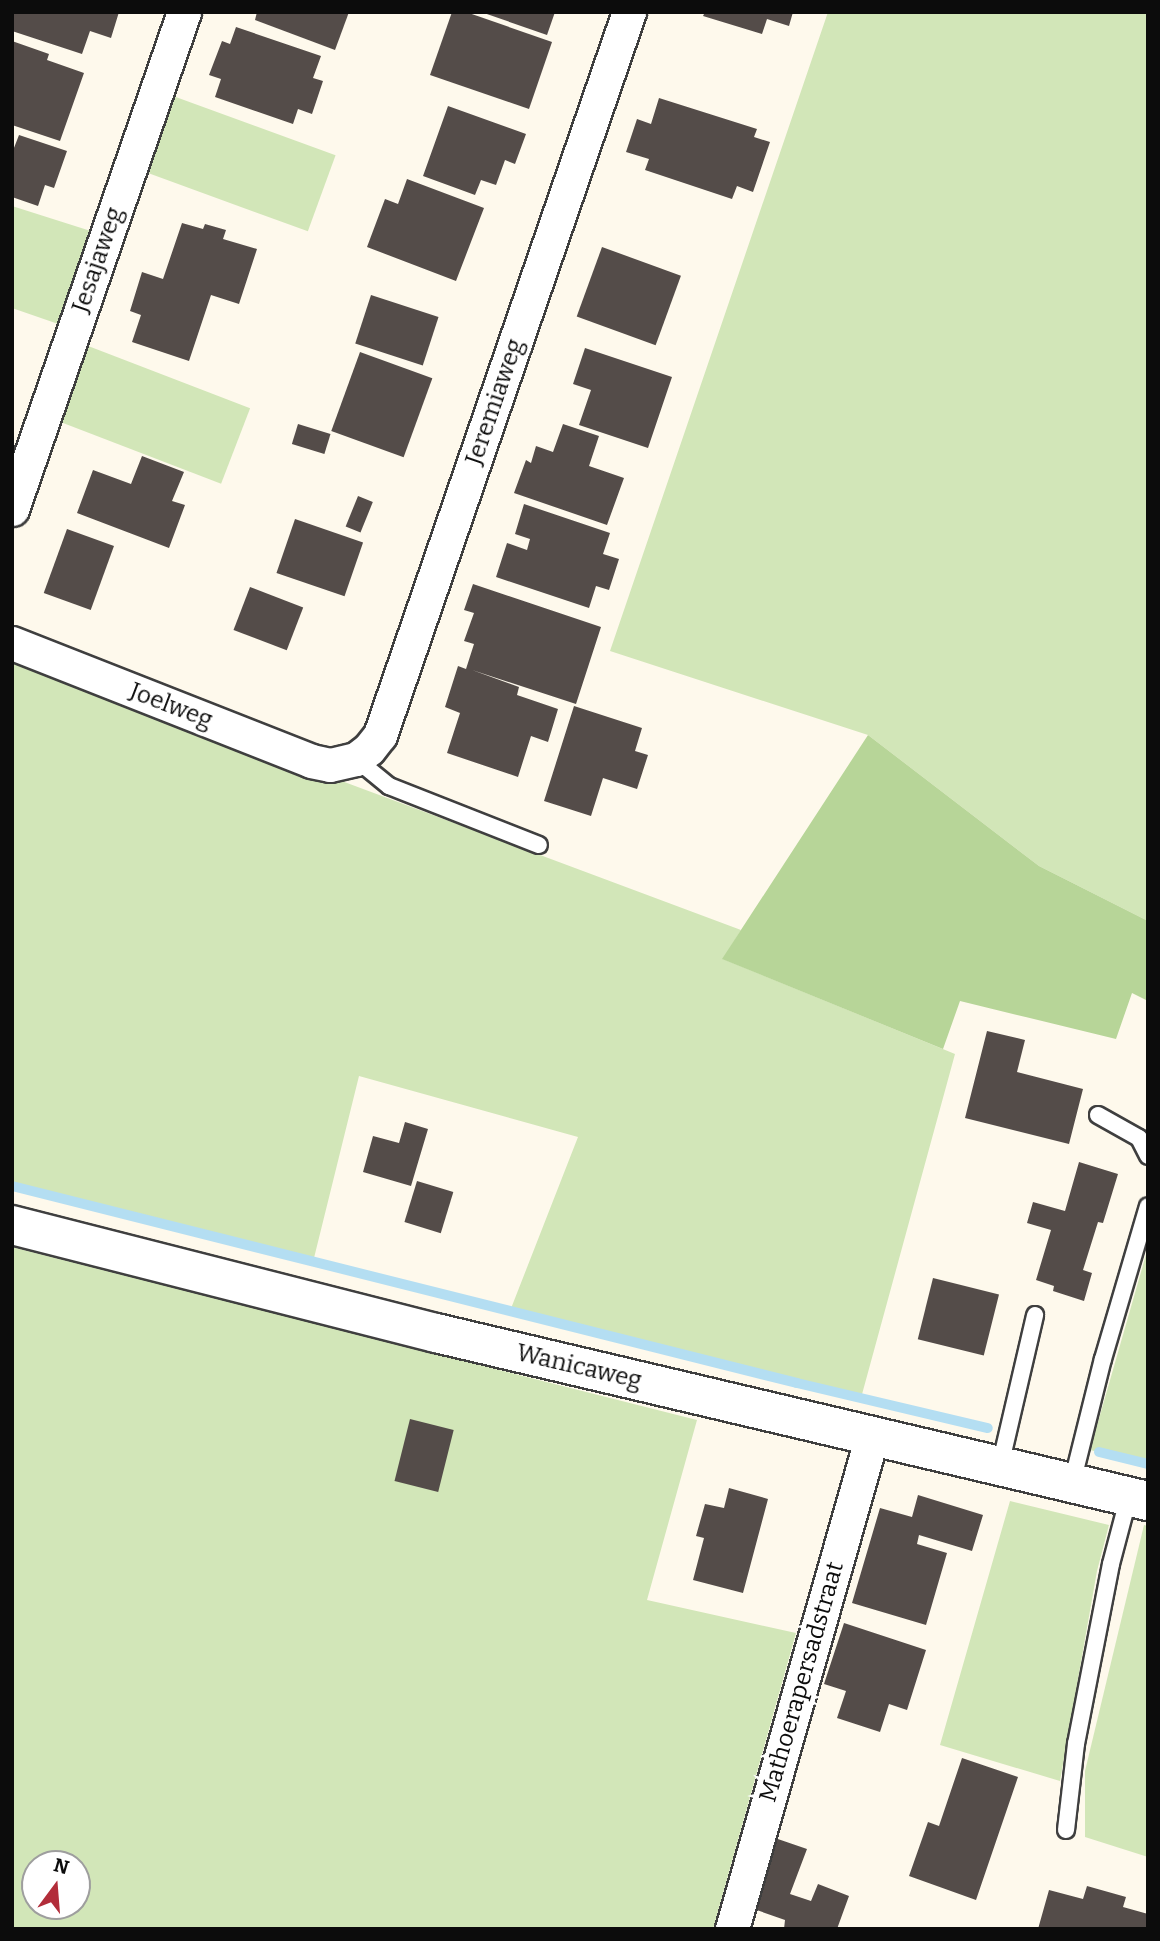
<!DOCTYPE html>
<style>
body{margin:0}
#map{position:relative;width:1160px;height:1941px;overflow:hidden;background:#fef9ec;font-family:Bitter,serif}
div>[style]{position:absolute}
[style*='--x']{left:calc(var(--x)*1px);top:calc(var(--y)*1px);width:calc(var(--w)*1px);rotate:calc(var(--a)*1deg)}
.green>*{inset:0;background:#d2e6b8;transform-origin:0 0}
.forest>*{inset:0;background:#b7d598}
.stream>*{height:10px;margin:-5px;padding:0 5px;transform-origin:5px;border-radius:5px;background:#b4def2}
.building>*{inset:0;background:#544c49;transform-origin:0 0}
.roads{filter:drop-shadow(2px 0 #3f3f3f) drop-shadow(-2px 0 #3f3f3f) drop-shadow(0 2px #3f3f3f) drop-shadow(0 -2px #3f3f3f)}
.service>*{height:16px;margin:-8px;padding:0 8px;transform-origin:8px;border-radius:8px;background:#fff}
.minor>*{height:33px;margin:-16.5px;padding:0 16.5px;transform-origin:16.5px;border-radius:16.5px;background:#fff}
.tertiary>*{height:38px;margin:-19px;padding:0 19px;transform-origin:19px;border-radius:19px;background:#fff}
span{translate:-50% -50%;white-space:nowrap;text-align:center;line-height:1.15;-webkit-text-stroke:7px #fff;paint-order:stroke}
.street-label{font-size:24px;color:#0c0c0c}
.frame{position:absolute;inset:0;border:14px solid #0c0c0c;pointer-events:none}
.north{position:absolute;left:21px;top:1850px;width:70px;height:70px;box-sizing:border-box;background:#fff;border:2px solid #9e9e9e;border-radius:50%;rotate:16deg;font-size:19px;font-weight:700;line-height:28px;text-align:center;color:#0c0c0c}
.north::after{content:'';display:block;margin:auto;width:24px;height:32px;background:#b22d3a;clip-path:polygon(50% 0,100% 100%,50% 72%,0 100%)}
</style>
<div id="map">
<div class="green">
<i style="clip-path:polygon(828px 12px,1148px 12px,1148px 921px,1039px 866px,868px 735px,610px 651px)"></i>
<i style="left:173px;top:96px;width:173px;height:81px;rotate:20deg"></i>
<i style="clip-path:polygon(12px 206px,97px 233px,64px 326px,12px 308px)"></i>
<i style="left:83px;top:344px;width:179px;height:81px;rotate:21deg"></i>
<i style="clip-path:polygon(12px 658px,741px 930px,723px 959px,955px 1054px,861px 1398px,510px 1311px,578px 1137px,359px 1076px,313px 1262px,12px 1186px)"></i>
<i style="clip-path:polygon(evenodd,12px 1247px,697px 1420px,647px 1600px,796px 1633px,713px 1929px,12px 1929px,12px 1247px,35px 1864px,77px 1864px,77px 1906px,35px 1906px,35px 1864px)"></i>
<i style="clip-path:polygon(1147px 1251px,1148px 1251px,1148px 1464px,1090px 1450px)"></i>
<i style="clip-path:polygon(1010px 1501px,1109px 1525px,1097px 1571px,1060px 1781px,940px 1745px)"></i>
<i style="clip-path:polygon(1144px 1525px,1148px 1526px,1148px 1857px,1085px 1837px,1085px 1771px)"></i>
</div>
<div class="forest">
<i style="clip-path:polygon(868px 735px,1039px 866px,1148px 921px,1148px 1001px,1132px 993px,1116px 1039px,960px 1001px,943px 1049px,722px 959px)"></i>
</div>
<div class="stream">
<i style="--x:12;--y:1186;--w:809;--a:14.09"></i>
<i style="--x:797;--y:1383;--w:196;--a:13.3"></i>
<i style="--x:1099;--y:1452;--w:50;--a:13.8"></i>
</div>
<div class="building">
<i style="clip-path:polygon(12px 12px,119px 12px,111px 38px,90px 31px,82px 54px,12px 31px)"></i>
<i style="clip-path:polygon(257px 12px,349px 12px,335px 50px,255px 20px)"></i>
<i style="clip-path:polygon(452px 12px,466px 12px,552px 42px,529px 109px,430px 75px)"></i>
<i style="clip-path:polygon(481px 12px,555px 12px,547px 35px)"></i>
<i style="clip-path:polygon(705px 12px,793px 12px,789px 26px,767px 19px,762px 34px,703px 16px)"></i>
<i style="clip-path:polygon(236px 27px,321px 56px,313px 78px,323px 81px,312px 114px,298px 109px,293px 124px,215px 97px,221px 79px,209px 75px,222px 41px,230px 44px)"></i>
<i style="clip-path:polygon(12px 41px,49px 54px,47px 60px,84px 73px,60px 141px,12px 125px)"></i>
<i style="clip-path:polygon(659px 98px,757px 129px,754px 137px,770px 142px,753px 192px,737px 186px,732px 199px,645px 170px,649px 159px,626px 152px,637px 119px,651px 124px)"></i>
<i style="clip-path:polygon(448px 106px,526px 134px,515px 164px,505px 160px,496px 185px,481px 180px,475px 195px,423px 176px)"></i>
<i style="clip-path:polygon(19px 135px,67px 151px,54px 188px,45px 185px,38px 206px,12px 197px,12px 153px)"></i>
<i style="clip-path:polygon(407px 179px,484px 208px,456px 281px,367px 247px,385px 199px,398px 204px)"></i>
<i style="clip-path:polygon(182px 223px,203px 229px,205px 224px,226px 230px,223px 239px,257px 249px,239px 304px,211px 295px,189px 361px,132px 342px,141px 315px,130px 311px,142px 272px,163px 279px)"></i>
<i style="left:602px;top:247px;width:84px;height:74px;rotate:20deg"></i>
<i style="left:371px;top:295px;width:71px;height:51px;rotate:18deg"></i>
<i style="clip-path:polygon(585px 348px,672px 377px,648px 448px,579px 425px,591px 390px,573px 384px)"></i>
<i style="left:360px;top:352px;width:77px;height:84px;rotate:20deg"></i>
<i style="left:298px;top:424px;width:34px;height:21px;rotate:17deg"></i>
<i style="clip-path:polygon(563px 424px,599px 436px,589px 466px,624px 478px,607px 525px,514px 493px,526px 460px,531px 463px,536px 446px,553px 452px)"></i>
<i style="clip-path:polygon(142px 456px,184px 472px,172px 501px,185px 505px,169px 548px,77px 513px,93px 470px,131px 484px)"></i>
<i style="left:358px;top:496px;width:16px;height:33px;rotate:22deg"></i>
<i style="clip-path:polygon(524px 504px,610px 533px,603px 554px,619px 559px,609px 590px,596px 586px,589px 608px,496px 577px,507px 543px,527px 550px,530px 539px,515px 534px)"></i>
<i style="left:295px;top:519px;width:72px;height:57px;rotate:19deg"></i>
<i style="left:67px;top:529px;width:50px;height:68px;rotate:20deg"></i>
<i style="clip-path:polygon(473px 584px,601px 627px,576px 704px,472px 670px,519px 687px,517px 695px,558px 709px,548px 742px,531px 736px,518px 777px,447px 753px,460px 713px,445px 707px,458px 666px,466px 669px,474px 644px,464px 641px,474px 613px,464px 610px)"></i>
<i style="left:250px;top:587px;width:57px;height:46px;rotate:21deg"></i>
<i style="clip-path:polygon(574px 706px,642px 728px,635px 751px,648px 755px,637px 789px,603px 778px,591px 816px,544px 801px)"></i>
<i style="clip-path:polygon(987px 1031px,1025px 1040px,1017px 1072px,1083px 1089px,1069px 1144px,965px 1118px)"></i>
<i style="clip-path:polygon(405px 1122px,428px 1129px,411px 1186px,363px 1172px,373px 1136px,399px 1143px)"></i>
<i style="clip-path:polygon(1079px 1162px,1118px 1174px,1103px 1223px,1098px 1222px,1083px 1270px,1092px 1273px,1084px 1301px,1053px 1291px,1054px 1286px,1036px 1280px,1051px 1230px,1027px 1223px,1033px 1202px,1065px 1211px)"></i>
<i style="left:417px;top:1181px;width:38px;height:43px;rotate:17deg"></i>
<i style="left:933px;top:1278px;width:68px;height:63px;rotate:14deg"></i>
<i style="left:410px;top:1419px;width:45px;height:64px;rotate:14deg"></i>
<i style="clip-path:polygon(729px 1488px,768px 1499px,743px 1593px,693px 1580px,704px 1538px,696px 1536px,705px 1504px,724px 1508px)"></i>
<i style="clip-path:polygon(918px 1495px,983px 1515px,972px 1551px,919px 1535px,917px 1544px,947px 1553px,926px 1625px,852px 1603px,880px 1508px,912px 1517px)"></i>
<i style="clip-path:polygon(844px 1623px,926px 1650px,907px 1710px,889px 1704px,880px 1732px,837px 1718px,846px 1691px,824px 1684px)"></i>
<i style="clip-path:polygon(962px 1758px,1018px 1777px,976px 1900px,909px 1876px,928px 1822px,939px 1826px)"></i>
<i style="clip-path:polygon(772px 1837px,807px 1849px,790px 1894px,811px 1901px,818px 1884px,849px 1896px,837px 1929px,784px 1929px,785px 1920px,748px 1907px)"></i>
<i style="clip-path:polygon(1087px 1886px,1126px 1897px,1123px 1907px,1148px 1914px,1148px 1929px,1038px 1929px,1049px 1890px,1083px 1899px)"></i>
</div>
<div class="roads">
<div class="service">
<i style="--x:356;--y:759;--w:43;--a:39.3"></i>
<i style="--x:389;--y:786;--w:161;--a:21.5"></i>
<i style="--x:1098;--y:1115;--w:47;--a:29.3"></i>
<i style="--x:1139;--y:1138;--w:20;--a:63"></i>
<i style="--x:1000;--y:1466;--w:155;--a:-76.9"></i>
<i style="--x:1072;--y:1483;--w:128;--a:-76"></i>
<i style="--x:1103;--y:1359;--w:159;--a:-73.6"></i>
<i style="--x:1066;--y:1830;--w:87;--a:-83.4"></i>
<i style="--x:1076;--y:1744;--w:183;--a:-79"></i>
<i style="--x:1111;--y:1564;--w:70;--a:-75.2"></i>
</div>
<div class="minor">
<i style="--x:12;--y:509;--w:526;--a:-70.91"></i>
<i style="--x:12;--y:643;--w:321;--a:21.5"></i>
<i style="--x:311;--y:761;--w:19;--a:12"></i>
<i style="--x:330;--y:765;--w:27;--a:-13"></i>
<i style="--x:356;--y:759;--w:16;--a:-38"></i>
<i style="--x:369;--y:749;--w:18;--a:-52"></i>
<i style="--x:380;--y:735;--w:765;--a:-71"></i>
<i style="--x:732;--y:1929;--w:512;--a:-74.15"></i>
</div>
<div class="tertiary">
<i style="--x:12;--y:1225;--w:438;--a:14.3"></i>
<i style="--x:436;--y:1333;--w:732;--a:13.28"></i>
</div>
</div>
<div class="street-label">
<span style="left:98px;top:260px;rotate:-71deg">Jesajaweg</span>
<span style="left:495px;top:402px;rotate:-71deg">Jeremiaweg</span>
<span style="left:171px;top:706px;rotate:21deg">Joelweg</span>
<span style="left:579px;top:1367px;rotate:13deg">Wanicaweg</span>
<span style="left:802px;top:1682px;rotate:-74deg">Mathoerapersadstraat</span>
</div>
<div class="frame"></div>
<div class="north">N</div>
</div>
